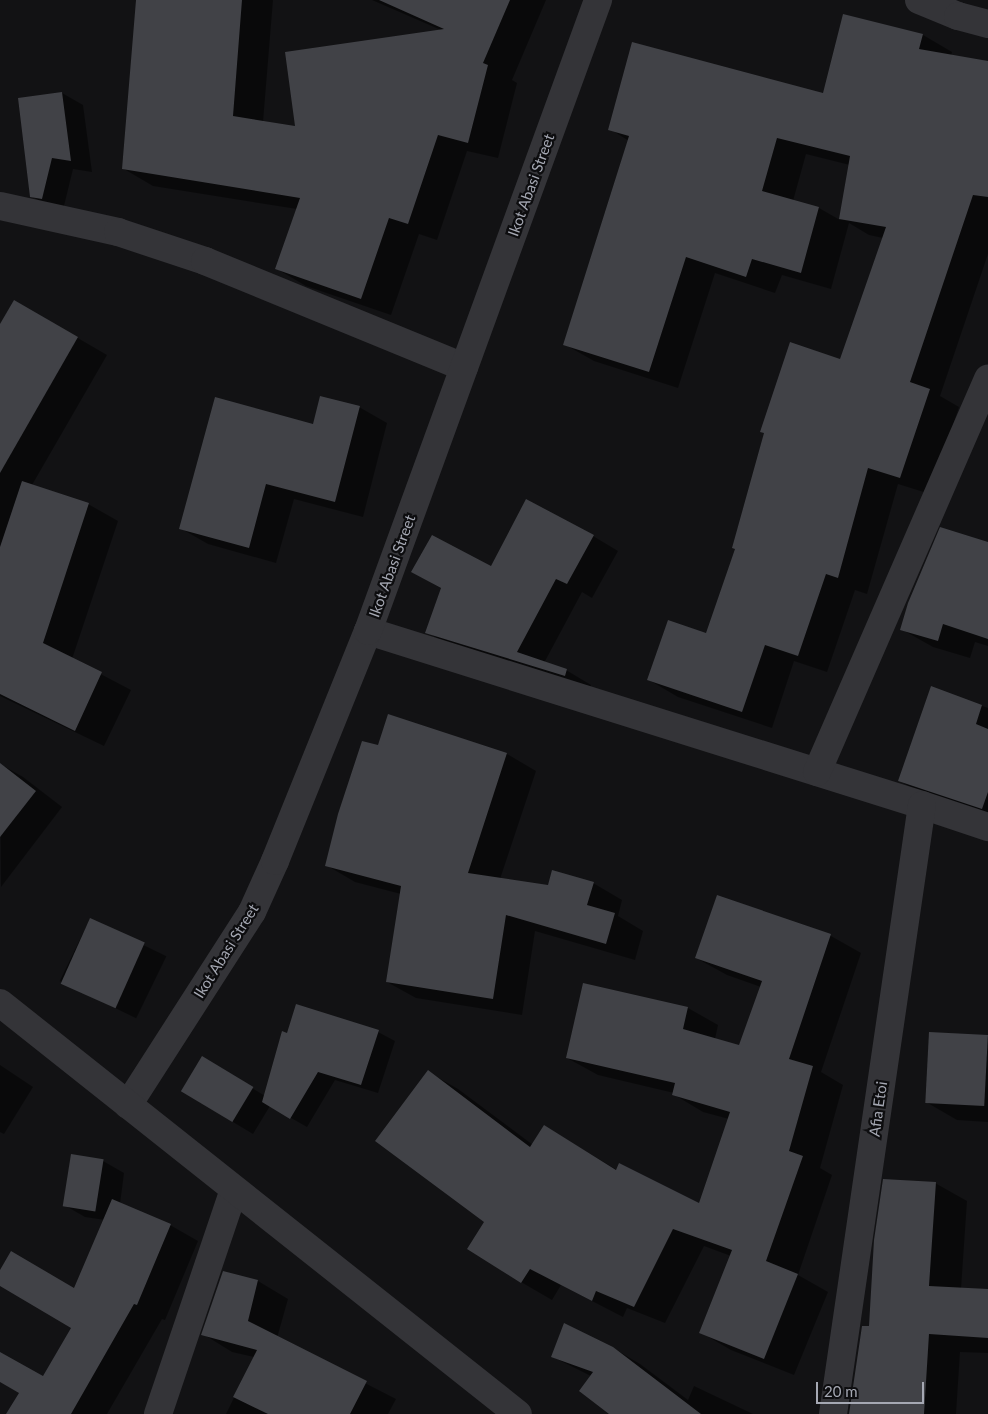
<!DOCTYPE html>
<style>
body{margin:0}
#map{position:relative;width:988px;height:1414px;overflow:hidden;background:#121214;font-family:Lato,sans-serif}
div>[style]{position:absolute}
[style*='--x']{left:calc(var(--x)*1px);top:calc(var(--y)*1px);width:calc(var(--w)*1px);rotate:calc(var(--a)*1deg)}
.shadow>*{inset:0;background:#0007;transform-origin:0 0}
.building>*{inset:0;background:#414247;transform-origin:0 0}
.minor>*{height:28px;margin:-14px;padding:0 14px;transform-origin:14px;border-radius:14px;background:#343438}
.tertiary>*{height:28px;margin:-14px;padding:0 14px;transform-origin:14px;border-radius:14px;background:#343438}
span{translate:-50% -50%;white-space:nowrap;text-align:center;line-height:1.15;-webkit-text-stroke:4.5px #0d0d0f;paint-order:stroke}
.street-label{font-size:15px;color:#a5a8b3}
.scale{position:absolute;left:816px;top:1382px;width:108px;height:22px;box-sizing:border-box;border:2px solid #a5a8b3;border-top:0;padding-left:6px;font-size:15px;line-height:18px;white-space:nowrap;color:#a5a8b3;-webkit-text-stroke:4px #0d0d0f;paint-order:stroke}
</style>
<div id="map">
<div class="shadow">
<i style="clip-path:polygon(137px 0,273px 0,263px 122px,297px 128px,441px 30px,372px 0,546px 0,512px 80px,517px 83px,498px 158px,467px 151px,437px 240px,419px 234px,391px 315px,306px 286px,277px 269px,297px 209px,153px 186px,124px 169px)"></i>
<i style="clip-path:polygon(evenodd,844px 15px,923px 35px,952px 52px,951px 56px,988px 62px,988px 254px,940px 396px,959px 407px,930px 494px,898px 484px,867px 594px,855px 590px,827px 672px,794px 661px,772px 728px,678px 697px,649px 680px,707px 634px,841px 360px,883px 238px,869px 235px,849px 223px,831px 289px,782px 275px,775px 293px,715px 273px,678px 388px,594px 361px,564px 344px,629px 141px,610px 129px,824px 95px,844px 15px,806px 154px,850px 165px,840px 220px,819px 208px,793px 201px,806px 154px)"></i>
<i style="clip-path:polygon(62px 93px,83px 105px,92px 172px,73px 169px,63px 210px,53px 208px,31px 196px)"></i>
<i style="clip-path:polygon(14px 301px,107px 355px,32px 485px,88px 504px,118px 521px,72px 659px,131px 690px,104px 746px,0 696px,0 326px)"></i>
<i style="clip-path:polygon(359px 407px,387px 423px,363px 517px,294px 499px,276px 563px,208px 544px,180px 528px)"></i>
<i style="clip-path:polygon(593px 536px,618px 551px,592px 598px,582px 592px,544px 663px,566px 670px,591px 685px,590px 690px,452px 647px,427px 632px,442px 589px,413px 572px,491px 568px)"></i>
<i style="clip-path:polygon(988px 543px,988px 646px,975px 642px,970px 658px,933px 647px,901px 629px)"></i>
<i style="clip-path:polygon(931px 688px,988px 708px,988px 817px,931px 799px,900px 781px)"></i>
<i style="clip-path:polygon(379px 747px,507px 754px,536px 771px,500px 879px,549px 887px,593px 883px,622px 900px,618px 916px,643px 931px,635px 960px,535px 931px,522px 1015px,416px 998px,387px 982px,401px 894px,355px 882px,326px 865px)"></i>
<i style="clip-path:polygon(0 764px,23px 777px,62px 807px,1px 887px)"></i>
<i style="clip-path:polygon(717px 896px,831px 936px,861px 953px,821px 1072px,843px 1085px,820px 1168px,832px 1175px,798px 1275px,828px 1292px,794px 1375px,731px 1350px,700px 1332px,731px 1256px,704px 1246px,665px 1323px,627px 1308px,623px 1317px,561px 1285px,552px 1300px,521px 1282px,485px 1222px,428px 1072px,458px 1089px,533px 1145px,544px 1126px,617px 1170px,700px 1205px,729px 1119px,703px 1112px,673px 1094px,674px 1093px,598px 1075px,567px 1058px,688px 1008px,718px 1025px,715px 1039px,740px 1046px,761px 987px,727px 975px,696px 958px)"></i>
<i style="left:90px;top:919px;width:85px;height:69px;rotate:26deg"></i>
<i style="clip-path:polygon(378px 1032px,395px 1041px,378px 1093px,335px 1080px,307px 1127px,270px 1106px,253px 1134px,233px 1122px,223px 1070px,265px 1096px)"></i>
<i style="clip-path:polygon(988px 1036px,988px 1122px,957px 1120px,926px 1102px)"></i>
<i style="clip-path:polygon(0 1065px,33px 1087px,4px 1134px,0 1132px)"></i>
<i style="clip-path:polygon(103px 1161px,124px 1173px,120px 1204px,170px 1225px,198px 1241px,165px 1320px,162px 1319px,107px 1414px,17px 1414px,20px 1393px,0 1381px,0 1353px,43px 1378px,73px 1327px,0 1285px,0 1272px,75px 1290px,105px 1220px,85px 1217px,64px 1205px)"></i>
<i style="clip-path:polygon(935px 1183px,967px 1201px,961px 1289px,988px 1291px,988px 1353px,960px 1352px,956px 1414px,850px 1414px,870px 1327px)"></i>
<i style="clip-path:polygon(224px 1273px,258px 1281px,288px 1299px,277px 1338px,396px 1399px,388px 1414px,226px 1414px,254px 1357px,232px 1352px,203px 1334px)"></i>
<i style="clip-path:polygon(613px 1348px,640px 1364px,688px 1400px,694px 1386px,753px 1414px,611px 1414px,591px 1376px,553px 1357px)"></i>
</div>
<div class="building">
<i style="clip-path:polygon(136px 0,242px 0,233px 116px,295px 126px,285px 52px,444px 29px,379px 0,510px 0,483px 63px,488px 65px,468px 143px,438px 135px,408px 224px,389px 218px,361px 299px,275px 269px,300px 198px,122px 169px)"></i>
<i style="clip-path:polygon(843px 14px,923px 34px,919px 49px,988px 61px,988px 197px,973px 195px,910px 382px,930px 389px,900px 478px,868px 468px,838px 578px,826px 574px,798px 656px,765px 645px,742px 712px,647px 680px,668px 620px,706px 633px,735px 549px,732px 548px,764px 433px,760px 432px,790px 342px,840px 359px,886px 227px,839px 219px,850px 156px,777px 138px,762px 191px,819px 207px,801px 273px,752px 259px,746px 277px,686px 257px,649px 372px,563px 345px,629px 136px,608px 130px,632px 42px,823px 93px)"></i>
<i style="clip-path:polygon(62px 92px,71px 161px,52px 158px,42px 199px,30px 197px,18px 98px)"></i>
<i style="clip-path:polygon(14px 300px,78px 337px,0 473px,0 324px)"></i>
<i style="clip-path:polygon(320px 396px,360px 406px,335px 502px,266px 484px,249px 548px,179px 529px,215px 397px,313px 424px)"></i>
<i style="clip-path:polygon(22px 481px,89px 503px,43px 643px,102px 672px,75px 731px,0 694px,0 547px)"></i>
<i style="clip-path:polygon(526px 499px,594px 535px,567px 584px,556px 579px,517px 652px,567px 669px,565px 676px,425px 633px,441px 588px,411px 572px,432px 535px,491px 566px)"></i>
<i style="clip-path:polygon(940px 527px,988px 542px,988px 639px,943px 624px,938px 641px,900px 630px,908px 603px)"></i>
<i style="clip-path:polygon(931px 686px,982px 705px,976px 724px,988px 729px,988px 792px,982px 809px,898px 781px)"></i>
<i style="clip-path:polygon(388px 714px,507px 753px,468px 873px,548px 885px,552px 870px,594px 882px,587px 905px,615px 913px,606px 944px,506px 915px,493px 999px,386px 982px,401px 886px,325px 866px,338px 814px,362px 741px,378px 745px)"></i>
<i style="clip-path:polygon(0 763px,36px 791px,0 837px)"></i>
<i style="clip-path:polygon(717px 895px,831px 934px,789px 1059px,813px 1066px,789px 1151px,803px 1156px,766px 1261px,798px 1274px,764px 1359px,699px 1333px,732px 1250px,673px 1229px,634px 1307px,596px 1291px,592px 1301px,530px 1269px,521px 1283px,467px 1249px,484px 1222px,375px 1141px,428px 1070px,530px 1147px,544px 1125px,616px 1170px,619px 1163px,699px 1203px,730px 1112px,672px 1095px,675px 1083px,566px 1058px,583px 983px,688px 1007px,683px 1029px,739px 1045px,762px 981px,695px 958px)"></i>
<i style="left:90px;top:918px;width:60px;height:72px;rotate:24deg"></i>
<i style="clip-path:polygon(296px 1004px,379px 1030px,361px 1085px,318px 1072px,290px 1119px,262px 1102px,282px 1031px,287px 1033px)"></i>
<i style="left:929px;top:1032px;width:59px;height:71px;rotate:3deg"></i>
<i style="left:202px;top:1056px;width:60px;height:41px;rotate:31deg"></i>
<i style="left:71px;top:1154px;width:33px;height:53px;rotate:9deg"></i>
<i style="clip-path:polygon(883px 1179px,936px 1182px,929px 1286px,988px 1289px,988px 1338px,929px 1334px,924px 1414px,849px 1414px,862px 1326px,869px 1326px,874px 1240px)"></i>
<i style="clip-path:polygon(112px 1199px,171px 1224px,137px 1305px,134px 1304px,71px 1414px,6px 1414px,19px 1393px,0 1382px,0 1352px,43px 1376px,71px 1328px,0 1286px,0 1270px,11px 1251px,74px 1288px)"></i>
<i style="clip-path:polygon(223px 1271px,258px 1280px,248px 1321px,367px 1381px,350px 1414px,268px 1414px,233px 1397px,257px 1350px,201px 1335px)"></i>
<i style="clip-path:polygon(564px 1323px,613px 1347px,701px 1414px,609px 1414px,579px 1391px,593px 1372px,551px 1357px)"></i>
</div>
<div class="minor">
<i style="--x:919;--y:0;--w:42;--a:22.3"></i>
<i style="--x:958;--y:16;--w:31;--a:15"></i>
<i style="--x:0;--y:206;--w:121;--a:12.4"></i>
<i style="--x:118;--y:232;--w:92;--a:18.4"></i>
<i style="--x:205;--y:261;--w:280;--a:22.3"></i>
<i style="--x:368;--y:631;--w:581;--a:17.44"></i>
<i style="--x:922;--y:805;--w:70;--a:18.4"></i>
<i style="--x:817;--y:772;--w:429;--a:-66.5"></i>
<i style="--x:128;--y:1105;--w:229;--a:-57.3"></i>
<i style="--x:252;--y:912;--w:56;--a:-65.7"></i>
<i style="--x:275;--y:861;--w:248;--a:-68"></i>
<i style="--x:368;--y:631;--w:672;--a:-69.97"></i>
<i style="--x:158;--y:1414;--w:237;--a:-71.3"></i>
<i style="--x:833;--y:1414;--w:615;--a:-81.69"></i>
</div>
<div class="tertiary">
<i style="--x:0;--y:1003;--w:661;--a:38.43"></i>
</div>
<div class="street-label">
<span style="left:531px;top:185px;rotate:-70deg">Ikot Abasi Street</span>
<span style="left:392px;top:566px;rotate:-70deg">Ikot Abasi Street</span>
<span style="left:226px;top:951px;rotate:-58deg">Ikot Abasi Street</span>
<span style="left:878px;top:1109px;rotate:-82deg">Afia Etoi</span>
</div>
<div class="scale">20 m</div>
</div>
